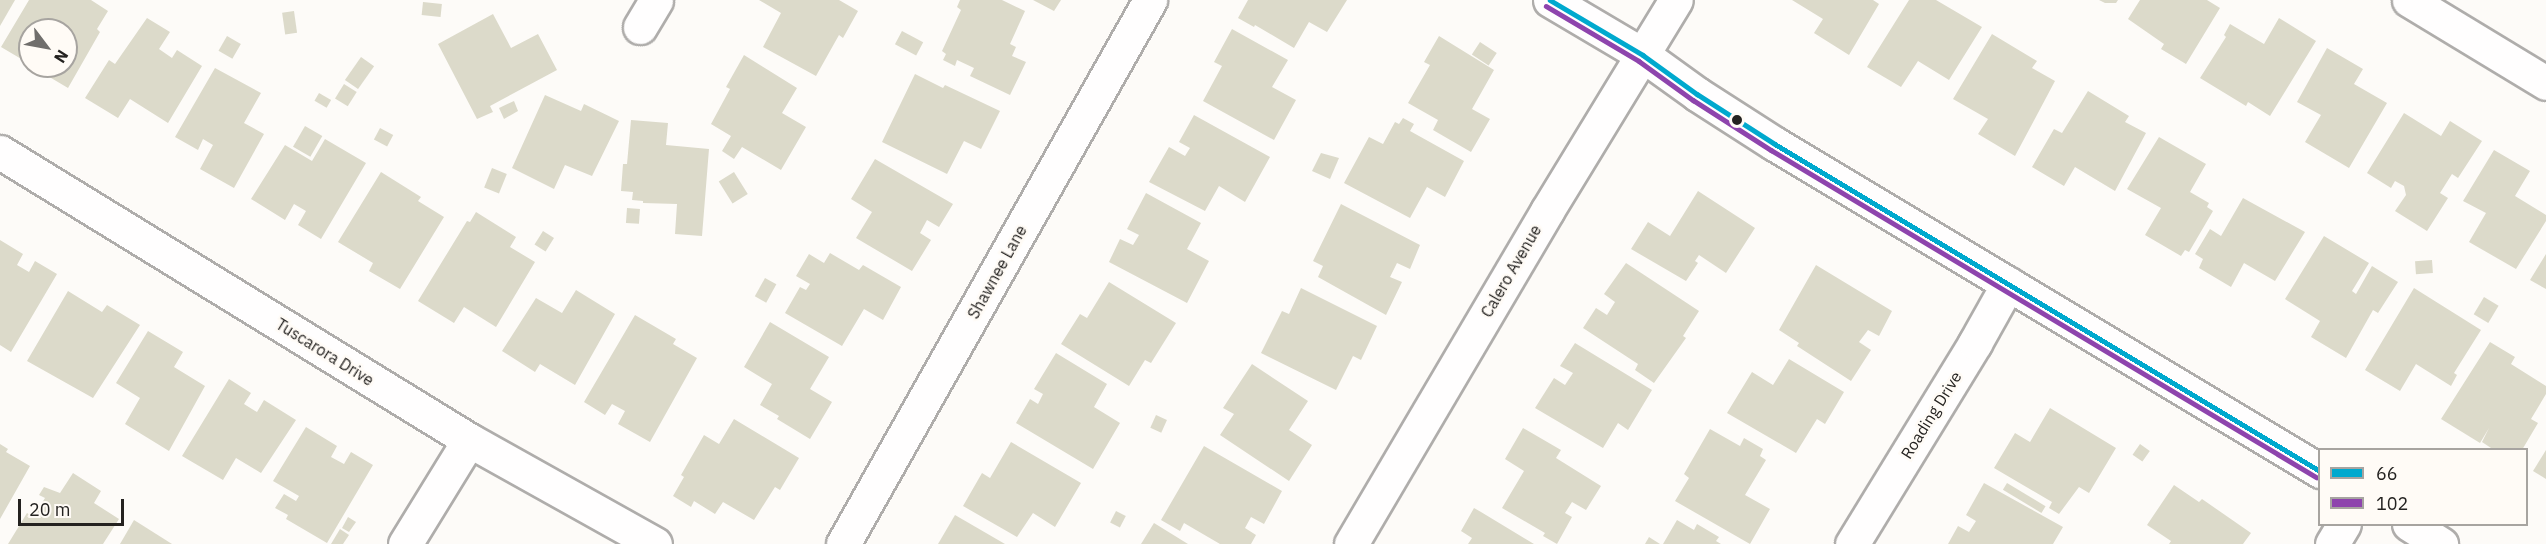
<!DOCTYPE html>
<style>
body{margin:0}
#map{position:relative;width:2546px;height:544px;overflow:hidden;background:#fdfbf8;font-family:"IBM Plex Sans",sans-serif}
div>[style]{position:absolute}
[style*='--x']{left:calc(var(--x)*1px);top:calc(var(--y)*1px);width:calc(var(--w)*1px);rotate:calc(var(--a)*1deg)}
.building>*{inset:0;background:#dcdaca;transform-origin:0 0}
.roads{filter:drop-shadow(2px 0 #afadab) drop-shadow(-2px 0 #afadab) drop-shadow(0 2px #afadab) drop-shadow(0 -2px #afadab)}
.minor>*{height:33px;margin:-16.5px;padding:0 16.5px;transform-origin:16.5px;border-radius:16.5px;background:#fffefe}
.tertiary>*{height:33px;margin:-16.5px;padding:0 16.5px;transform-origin:16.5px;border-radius:16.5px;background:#fffefe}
.secondary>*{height:33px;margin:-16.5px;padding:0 16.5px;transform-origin:16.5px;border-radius:16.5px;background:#fffefe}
.bus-1>*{height:4.5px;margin:-2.25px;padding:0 2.25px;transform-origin:2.25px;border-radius:2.25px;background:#00a9ce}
.bus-2>*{height:4.5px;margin:-2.25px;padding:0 2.25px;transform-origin:2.25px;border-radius:2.25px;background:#8e44ad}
.dots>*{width:16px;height:16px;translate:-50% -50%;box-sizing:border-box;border:3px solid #fffbf6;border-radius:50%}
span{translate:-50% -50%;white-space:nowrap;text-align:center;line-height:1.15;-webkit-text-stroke:5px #fffbf6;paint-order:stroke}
.street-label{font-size:16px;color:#242220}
.legend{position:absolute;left:2318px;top:448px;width:210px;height:78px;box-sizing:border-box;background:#fffbf6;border:2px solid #a7a4a0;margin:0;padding:8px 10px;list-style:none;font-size:18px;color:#242220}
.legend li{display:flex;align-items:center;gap:12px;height:30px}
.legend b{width:30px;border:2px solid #a7a4a0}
.north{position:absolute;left:18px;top:18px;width:60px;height:60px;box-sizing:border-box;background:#fffbf6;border:2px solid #a7a4a0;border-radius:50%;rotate:122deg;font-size:16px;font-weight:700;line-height:24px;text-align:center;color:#242220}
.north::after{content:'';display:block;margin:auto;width:21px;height:27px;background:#706e6c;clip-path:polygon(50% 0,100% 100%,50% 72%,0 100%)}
.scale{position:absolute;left:18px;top:499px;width:106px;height:27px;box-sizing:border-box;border:3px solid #242220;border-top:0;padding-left:8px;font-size:18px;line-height:21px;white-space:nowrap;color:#242220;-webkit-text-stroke:4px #fffbf6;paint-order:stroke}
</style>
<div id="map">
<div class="building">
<i style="clip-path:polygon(0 0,15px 0,0 26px)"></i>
<i style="clip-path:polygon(29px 0,91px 0,108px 11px,97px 29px,100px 32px,68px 88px,36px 69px,38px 66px,66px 66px,66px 30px,30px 30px,30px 48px,23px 60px,1px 47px)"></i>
<i style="clip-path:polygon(759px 0,839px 0,858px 11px,843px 38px,839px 35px,816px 76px,763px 47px,781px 13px)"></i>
<i style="clip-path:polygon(960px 0,1002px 0,1025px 11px,1010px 44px,1016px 47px,1012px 56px,1026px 62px,1010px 95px,970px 76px,974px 68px,957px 60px,955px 66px,943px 60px,946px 54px,942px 51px,961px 10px,957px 7px)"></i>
<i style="clip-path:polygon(1033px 0,1061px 0,1054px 11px)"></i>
<i style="clip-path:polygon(1248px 0,1347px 0,1327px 32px,1309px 22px,1294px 48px,1255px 25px,1254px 27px,1238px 18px)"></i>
<i style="clip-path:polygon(1792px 0,1873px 0,1879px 4px,1849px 55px,1814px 33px,1823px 19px)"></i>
<i style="clip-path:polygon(1909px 0,1936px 0,1982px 27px,1949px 80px,1918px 61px,1901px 87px,1867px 67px)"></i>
<i style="clip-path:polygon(2099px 0,2118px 0,2116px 3px,2105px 3px)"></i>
<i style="clip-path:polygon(2140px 0,2207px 0,2220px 8px,2186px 64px,2161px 49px,2164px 44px,2128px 19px)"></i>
<i style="left:423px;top:2px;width:19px;height:13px;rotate:6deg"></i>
<i style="left:294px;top:11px;width:22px;height:12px;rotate:82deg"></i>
<i style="clip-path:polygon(493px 14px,511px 48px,538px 34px,557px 70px,490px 106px,493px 112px,477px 119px,438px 44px)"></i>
<i style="clip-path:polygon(147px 18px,170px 32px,159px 49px,172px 58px,177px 50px,202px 66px,168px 123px,130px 99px,118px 118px,85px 98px,109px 60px,115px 64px)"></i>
<i style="clip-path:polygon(2279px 18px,2316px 41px,2270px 116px,2248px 102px,2246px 106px,2200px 78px,2226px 37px,2224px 35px,2230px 24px,2264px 44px)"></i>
<i style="clip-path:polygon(1232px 29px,1288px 60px,1272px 87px,1296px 100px,1274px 140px,1203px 101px,1222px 66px,1214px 62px)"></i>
<i style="left:902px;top:31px;width:24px;height:15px;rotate:28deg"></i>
<i style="clip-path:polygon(1992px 34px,2037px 61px,2032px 68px,2055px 81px,2015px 156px,1978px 134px,1988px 119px,1953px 99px)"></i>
<i style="left:227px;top:36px;width:16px;height:17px;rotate:30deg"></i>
<i style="clip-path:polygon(1439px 36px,1494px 70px,1472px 109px,1490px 119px,1471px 152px,1433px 130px,1438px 120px,1408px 103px,1430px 65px,1424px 62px)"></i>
<i style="left:1480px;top:42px;width:20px;height:15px;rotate:33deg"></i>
<i style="clip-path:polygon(2327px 48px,2363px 69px,2354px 84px,2387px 103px,2349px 168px,2305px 142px,2321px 115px,2297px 102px)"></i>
<i style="clip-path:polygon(744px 55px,797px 88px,782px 113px,806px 127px,781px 170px,742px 147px,734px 159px,722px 151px,731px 136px,711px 124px,730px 89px,726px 87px)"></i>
<i style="left:361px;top:57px;width:16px;height:28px;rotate:35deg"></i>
<i style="clip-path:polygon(215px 68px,261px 93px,244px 123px,264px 134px,234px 188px,200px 169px,213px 145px,203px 139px,198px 150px,175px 137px)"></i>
<i style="clip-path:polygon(915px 74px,943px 88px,945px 85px,1000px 111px,981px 149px,964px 141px,947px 174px,882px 142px)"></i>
<i style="left:344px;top:84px;width:15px;height:17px;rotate:32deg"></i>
<i style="clip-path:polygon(2088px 91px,2129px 116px,2125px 122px,2146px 133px,2115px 191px,2075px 167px,2064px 186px,2032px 167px,2054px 129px,2062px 133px)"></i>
<i style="left:319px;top:93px;width:14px;height:9px;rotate:30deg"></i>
<i style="clip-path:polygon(545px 95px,581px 111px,584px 104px,619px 121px,592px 176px,565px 165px,554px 189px,512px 168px)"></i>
<i style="clip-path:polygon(514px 101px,518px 111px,504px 119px,499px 108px)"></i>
<i style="clip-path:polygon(2404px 113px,2441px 136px,2450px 121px,2482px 141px,2458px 178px,2452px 174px,2440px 193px,2448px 198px,2427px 231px,2395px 211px,2406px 195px,2404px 186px,2395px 181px,2391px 188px,2367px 173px)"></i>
<i style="clip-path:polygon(1194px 115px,1270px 157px,1245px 202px,1219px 186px,1205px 211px,1149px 182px,1169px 147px,1185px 156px,1190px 148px,1179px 142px)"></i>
<i style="clip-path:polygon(1403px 118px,1414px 124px,1410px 131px,1464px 161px,1445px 197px,1427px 187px,1410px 218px,1344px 183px,1369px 137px,1383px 144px,1395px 122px,1399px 124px)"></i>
<i style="clip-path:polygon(631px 120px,668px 123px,666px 145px,709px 149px,702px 236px,675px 234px,677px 204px,643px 203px,643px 201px,632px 200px,633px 192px,621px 191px,623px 164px,627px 164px)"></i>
<i style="left:305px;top:126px;width:20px;height:24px;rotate:30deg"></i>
<i style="left:380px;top:128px;width:15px;height:13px;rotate:28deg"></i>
<i style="clip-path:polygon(2159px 137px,2206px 164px,2190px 192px,2209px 203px,2207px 207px,2213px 211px,2189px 252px,2185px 250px,2181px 256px,2145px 235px,2161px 208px,2127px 189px)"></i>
<i style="clip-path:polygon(325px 139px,366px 163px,321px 239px,298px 225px,306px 211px,294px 204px,285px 220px,251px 199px,285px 145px,312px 161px)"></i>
<i style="clip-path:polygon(2494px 150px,2530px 171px,2515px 196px,2546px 215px,2546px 221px,2516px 269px,2469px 242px,2486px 213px,2463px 201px)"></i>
<i style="clip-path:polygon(1321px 153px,1339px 158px,1330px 179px,1312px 171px)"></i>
<i style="clip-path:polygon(875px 159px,953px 204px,939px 227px,927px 220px,920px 233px,931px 240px,912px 271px,856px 238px,872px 212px,851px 199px)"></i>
<i style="left:492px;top:168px;width:16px;height:21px;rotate:22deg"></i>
<i style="clip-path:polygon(381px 172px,421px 197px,418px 201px,444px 217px,400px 289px,369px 271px,373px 263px,338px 242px)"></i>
<i style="left:734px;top:172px;width:26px;height:18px;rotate:58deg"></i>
<i style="clip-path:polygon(1698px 191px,1755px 228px,1726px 273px,1699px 255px,1695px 261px,1698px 263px,1686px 281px,1631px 249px,1648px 222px,1670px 236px)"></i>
<i style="clip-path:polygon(1146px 193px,1201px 223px,1187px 249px,1209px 261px,1187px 303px,1109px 262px,1120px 239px,1133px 245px,1139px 235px,1127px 229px)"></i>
<i style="clip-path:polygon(2243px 198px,2305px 232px,2275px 281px,2244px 263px,2231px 287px,2199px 268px,2203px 259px,2195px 254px,2210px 229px,2221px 236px)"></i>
<i style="clip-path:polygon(1341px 204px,1420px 245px,1410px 269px,1397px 263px,1390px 277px,1402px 282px,1386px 315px,1318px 277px,1323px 266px,1313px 261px)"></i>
<i style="left:627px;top:208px;width:13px;height:15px;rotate:4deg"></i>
<i style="clip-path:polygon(476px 212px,516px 237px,510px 247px,535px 262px,496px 327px,464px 307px,454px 323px,418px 301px,467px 221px,470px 222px)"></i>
<i style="left:543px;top:231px;width:13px;height:16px;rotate:32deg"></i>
<i style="clip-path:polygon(2324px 236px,2369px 263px,2352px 291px,2356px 294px,2372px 266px,2398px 282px,2378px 313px,2373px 310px,2346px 358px,2311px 337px,2320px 321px,2285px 299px)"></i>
<i style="clip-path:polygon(0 240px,23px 254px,17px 265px,29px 272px,35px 261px,57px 274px,11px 352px,0 345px)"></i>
<i style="clip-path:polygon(830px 253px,859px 270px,863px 265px,901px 287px,883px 320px,864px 309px,842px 346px,785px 313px,800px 287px,806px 290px,810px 284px,796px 276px,809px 254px,824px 263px)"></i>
<i style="clip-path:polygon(2546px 254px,2546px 289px,2530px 280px)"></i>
<i style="left:2432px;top:260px;width:13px;height:17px;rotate:86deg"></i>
<i style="clip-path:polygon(1626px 263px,1699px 311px,1683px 336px,1686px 338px,1654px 383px,1635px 370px,1638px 364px,1583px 328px,1596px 308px,1607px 315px,1615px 302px,1604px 294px)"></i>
<i style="clip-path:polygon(1816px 265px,1892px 311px,1879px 336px,1868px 330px,1859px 342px,1871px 350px,1851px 381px,1797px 346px,1799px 343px,1779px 330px)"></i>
<i style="left:765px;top:278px;width:13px;height:21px;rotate:29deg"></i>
<i style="clip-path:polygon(1109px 282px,1176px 323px,1151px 363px,1145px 360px,1129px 386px,1061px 344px,1080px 314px,1087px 318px)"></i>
<i style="clip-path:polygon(1301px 288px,1377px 326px,1361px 360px,1353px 356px,1336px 390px,1261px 353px,1282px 311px,1289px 314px)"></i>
<i style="clip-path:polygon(2414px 288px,2481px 330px,2454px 373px,2457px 375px,2451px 386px,2416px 364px,2400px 391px,2365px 370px)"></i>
<i style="clip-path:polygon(576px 290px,615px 314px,575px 385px,540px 364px,535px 372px,502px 351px,536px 298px,562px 313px)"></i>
<i style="clip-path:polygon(68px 291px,102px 312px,107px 305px,140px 325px,93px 398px,27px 361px)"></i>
<i style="left:2484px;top:297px;width:17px;height:20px;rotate:31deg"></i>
<i style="clip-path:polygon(635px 315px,676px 339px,673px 344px,697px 358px,650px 442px,618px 424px,625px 411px,612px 404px,605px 415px,584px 402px)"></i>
<i style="clip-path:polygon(770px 322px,829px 357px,810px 389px,832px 402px,810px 439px,777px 419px,779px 416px,760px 405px,772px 384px,744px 367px)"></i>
<i style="clip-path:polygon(148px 331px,183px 352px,174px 367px,205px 386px,169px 451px,125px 424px,140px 398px,116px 383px)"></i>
<i style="clip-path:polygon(2490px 342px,2515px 357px,2511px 364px,2546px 386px,2546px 394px,2531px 419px,2538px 423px,2522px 450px,2494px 450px,2482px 442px,2489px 428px,2480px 443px,2441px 419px)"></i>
<i style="clip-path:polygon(1575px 343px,1652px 390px,1628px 430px,1618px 423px,1603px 448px,1535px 408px,1554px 378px,1565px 385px,1573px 373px,1560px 366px)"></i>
<i style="clip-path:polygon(1056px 353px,1107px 384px,1094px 407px,1120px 423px,1093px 469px,1016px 423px,1030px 399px,1038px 404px,1043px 394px,1034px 389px)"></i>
<i style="clip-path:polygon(1789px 359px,1844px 392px,1825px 424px,1817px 419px,1796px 453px,1727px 413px,1752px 372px,1773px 385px)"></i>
<i style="clip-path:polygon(1252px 364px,1308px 401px,1289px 430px,1312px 445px,1289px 481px,1220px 435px,1234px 414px,1223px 408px)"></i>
<i style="clip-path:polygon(229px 379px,251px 393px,244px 404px,257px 412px,264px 400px,296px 420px,261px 473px,236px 458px,223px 480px,182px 456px)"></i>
<i style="clip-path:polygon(2050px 408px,2116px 448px,2089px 493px,2079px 487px,2059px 514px,2049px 508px,2052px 502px,1994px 468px,2015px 433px,2030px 442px)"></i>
<i style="left:1156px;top:415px;width:12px;height:14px;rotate:24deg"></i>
<i style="clip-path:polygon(734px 419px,799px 458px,780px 490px,775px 487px,754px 520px,723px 502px,715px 514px,694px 501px,691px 507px,673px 496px,684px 477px,681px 475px,704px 435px,719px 444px)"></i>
<i style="clip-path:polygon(306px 427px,337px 446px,331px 457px,344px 464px,351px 452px,373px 465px,327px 543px,286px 519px,288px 515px,275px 508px,284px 494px,296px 501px,299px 496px,273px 481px)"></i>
<i style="clip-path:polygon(1523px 428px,1561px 450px,1556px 458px,1601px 486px,1586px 510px,1572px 502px,1565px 513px,1572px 517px,1557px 544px,1543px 536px,1545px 533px,1502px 508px,1524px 471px,1505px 459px)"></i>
<i style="clip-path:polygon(1710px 429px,1740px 446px,1744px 438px,1763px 449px,1760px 456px,1766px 460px,1745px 495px,1770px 509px,1750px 544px,1675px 501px,1689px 478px,1684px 474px)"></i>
<i style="clip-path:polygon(1011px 442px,1081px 483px,1055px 527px,1033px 513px,1017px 537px,963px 506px,982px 473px,990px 478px)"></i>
<i style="clip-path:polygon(0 444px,8px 449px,6px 452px,30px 466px,0 519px)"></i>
<i style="left:2140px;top:444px;width:12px;height:13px;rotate:35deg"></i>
<i style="clip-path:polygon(1204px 446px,1282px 491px,1264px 524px,1251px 517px,1245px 528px,1256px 535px,1251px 544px,1220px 544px,1184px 523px,1180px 531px,1161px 520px)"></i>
<i style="clip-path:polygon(2546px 450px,2546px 479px,2533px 471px)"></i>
<i style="clip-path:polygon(73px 473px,101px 491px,94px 503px,119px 519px,103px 544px,8px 544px,27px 513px,33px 517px,45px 498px,39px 495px,44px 487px,60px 493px)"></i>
<i style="clip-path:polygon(1984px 483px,2063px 527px,2053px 544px,1948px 544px,1958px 526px,1969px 532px,1976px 521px,1966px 515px)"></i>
<i style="left:2007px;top:483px;width:45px;height:8px;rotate:31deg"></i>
<i style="clip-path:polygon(2174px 485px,2199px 502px,2202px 499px,2251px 533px,2243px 544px,2169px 544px,2171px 541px,2147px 525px)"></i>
<i style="clip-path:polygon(1474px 508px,1481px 512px,1534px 544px,1468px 544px,1472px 538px,1461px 531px)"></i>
<i style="left:1116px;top:511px;width:11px;height:13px;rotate:27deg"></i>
<i style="clip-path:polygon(955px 515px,1005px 544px,938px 544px)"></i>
<i style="clip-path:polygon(348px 517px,356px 522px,349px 532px,342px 528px)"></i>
<i style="clip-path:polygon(134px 520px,172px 544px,120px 544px)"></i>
<i style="clip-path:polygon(1677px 520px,1694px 530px,1697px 524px,1719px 537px,1716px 541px,1721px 544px,1663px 544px)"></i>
<i style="clip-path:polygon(1154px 523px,1188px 544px,1141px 544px)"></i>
<i style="clip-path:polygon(340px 529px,349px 535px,343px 544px,331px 544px)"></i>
<i style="clip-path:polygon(1649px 537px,1660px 544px,1645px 544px)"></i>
</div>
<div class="roads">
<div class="minor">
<i style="--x:2409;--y:0;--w:160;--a:31.2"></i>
<i style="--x:640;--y:27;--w:31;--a:-59"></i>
<i style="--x:0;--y:152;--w:550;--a:31.55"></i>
<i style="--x:469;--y:440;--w:213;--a:29.2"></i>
<i style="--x:405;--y:544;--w:122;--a:-58.4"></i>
<i style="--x:843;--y:544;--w:625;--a:-60.56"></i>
<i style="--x:1852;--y:544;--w:236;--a:-58.5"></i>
<i style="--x:1975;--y:343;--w:68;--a:-60.8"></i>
<i style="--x:2332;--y:544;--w:23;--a:-59"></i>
</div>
<div class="tertiary">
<i style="--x:1351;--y:544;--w:386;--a:-59.5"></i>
<i style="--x:1547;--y:211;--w:247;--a:-58.6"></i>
</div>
<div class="secondary">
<i style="--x:1550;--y:0;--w:108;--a:30.6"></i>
<i style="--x:1643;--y:55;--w:67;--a:35.8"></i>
<i style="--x:1697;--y:94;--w:93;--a:32.7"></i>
<i style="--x:1775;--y:144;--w:636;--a:30.96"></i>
<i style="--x:2409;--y:524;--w:38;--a:32"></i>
</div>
</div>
<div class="bus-1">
<i style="--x:1550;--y:0;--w:108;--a:30.6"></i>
<i style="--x:1643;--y:55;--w:67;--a:35.8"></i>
<i style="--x:1697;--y:94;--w:93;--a:32.7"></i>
<i style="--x:1775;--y:144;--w:636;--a:30.96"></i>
</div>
<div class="bus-2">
<i style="--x:1546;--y:6;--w:108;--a:30.6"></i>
<i style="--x:1639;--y:61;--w:67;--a:35.8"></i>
<i style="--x:1693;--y:100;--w:93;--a:32.7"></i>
<i style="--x:1771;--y:150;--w:636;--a:30.96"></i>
</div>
<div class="dots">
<i style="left:1737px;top:120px;background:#242220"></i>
</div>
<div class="street-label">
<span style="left:1511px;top:271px;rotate:-60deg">Calero Avenue</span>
<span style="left:997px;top:272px;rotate:-61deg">Shawnee Lane</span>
<span style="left:325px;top:352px;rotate:32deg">Tuscarora Drive</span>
<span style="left:1931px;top:415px;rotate:-58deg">Roading Drive</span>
</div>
<ul class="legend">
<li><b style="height:8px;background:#00a9ce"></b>66</li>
<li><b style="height:8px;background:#8e44ad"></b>102</li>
</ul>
<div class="north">N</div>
<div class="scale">20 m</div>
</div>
